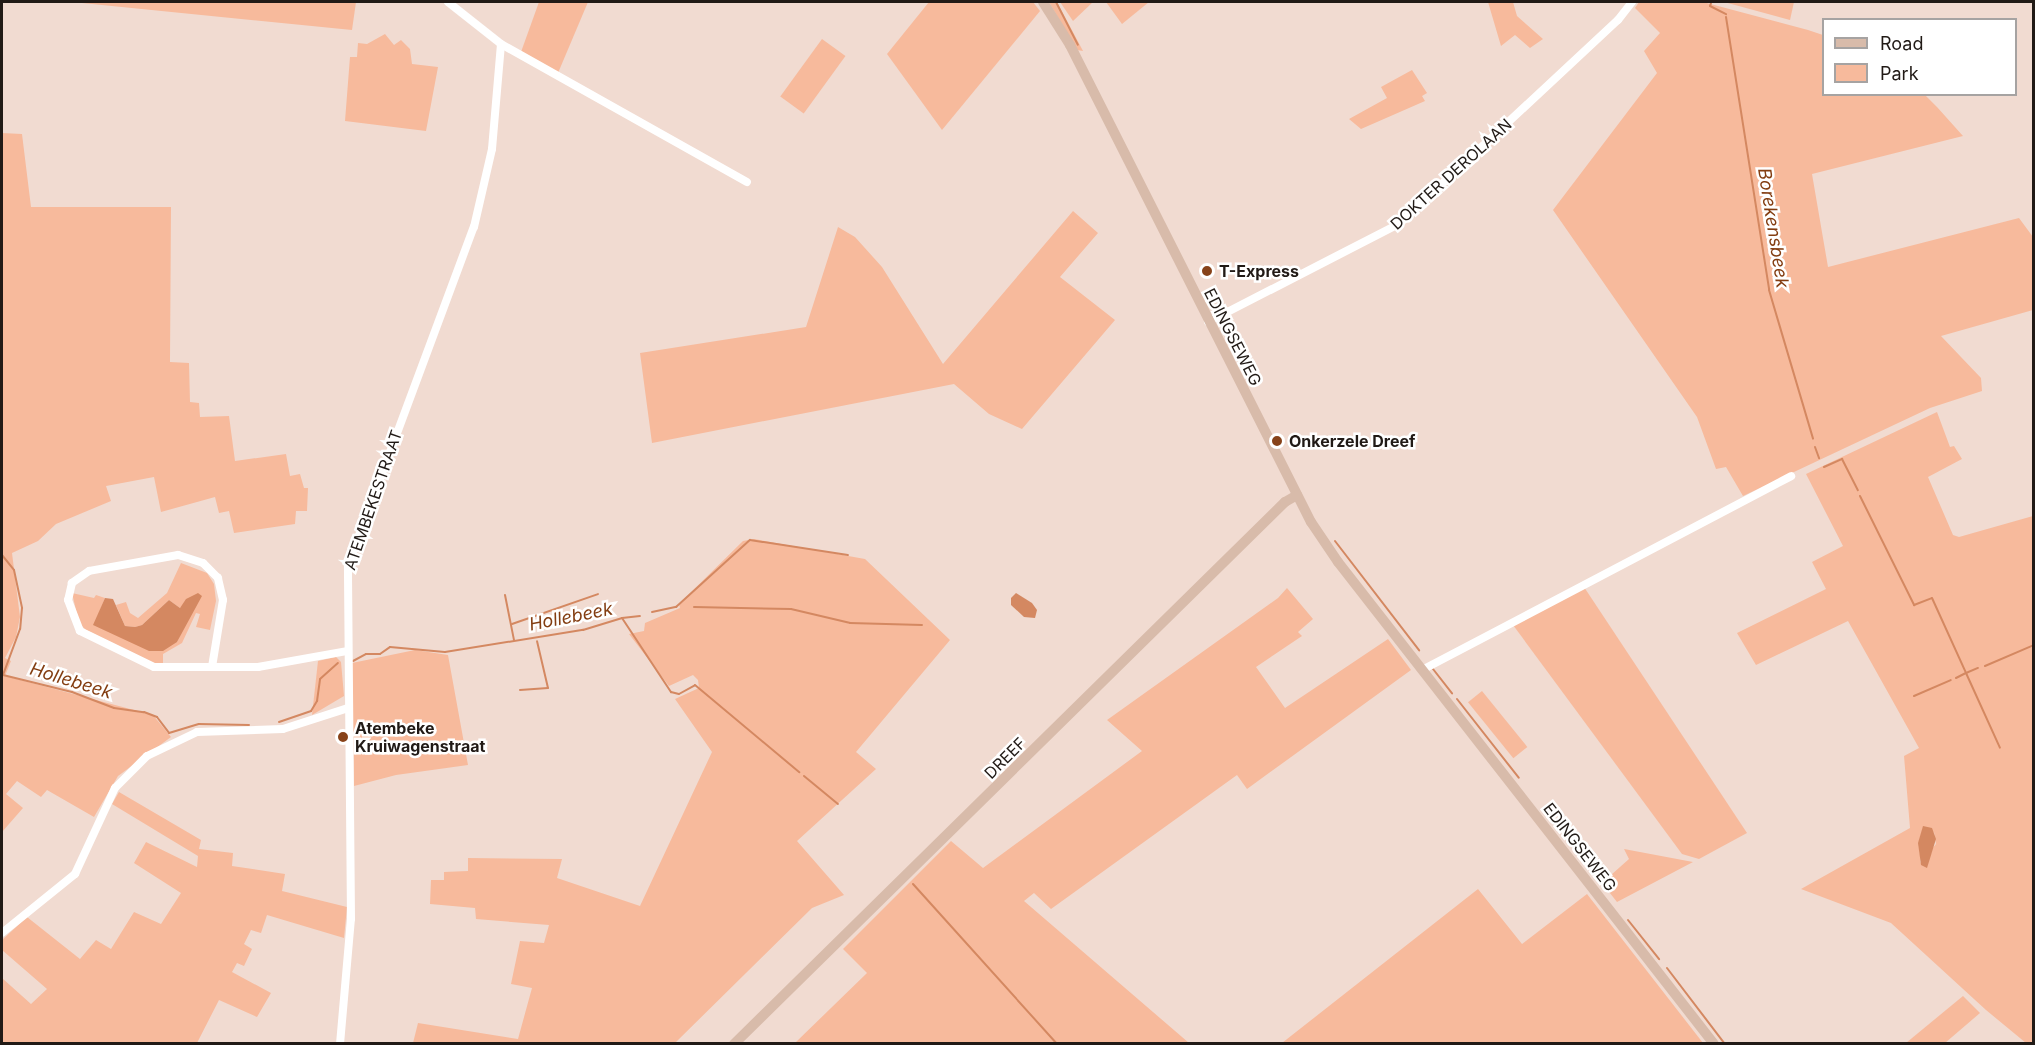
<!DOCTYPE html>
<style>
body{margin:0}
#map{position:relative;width:2035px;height:1045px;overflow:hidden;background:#f1dbd1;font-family:Inter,sans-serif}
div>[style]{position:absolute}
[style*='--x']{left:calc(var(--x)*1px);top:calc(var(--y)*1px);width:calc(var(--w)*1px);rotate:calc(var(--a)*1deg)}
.green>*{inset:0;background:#f7ba9c;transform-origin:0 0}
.water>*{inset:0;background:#d48861}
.stream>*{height:2px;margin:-1px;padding:0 1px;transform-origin:1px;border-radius:1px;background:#d48861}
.street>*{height:8px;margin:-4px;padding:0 4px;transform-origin:4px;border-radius:4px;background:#fff}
.secondary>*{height:10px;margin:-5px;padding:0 5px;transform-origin:5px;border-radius:5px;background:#d8bbaa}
.dots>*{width:16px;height:16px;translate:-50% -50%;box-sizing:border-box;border:3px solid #fff;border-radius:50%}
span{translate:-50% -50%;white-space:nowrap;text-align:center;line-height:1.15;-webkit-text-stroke:5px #fff;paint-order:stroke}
.street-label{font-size:16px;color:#211a16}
.poi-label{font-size:16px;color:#211a16;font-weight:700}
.left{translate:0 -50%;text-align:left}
.water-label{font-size:18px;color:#833d11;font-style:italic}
.frame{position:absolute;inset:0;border:3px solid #211a16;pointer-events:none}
.legend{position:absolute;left:1822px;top:18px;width:195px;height:78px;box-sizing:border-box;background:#fff;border:2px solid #a6a3a2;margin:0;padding:8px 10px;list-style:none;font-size:18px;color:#211a16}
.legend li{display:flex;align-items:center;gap:12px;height:30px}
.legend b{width:30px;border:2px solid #a6a3a2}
</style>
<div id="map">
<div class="green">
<i style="clip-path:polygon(72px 2px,356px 2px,352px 30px)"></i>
<i style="clip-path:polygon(539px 2px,588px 2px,558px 73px,521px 52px)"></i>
<i style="clip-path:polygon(929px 2px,1033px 2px,1040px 11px,942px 130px,887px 54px)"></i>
<i style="clip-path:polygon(1049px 2px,1057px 2px,1083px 51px,1077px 50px)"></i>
<i style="clip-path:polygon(1060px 2px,1093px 2px,1073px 21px)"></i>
<i style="clip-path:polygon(1106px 2px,1149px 2px,1122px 24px)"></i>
<i style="clip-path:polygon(1488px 2px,1513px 2px,1517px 16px,1543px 39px,1530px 48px,1515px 35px,1501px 46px)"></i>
<i style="clip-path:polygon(1639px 2px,1703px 2px,1808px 30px,1823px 35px,1824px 94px,1925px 95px,1937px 107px,1963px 136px,1812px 174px,1828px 267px,2019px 218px,2033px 237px,2033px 310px,1941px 336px,1981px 378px,1982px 391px,1930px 408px,1743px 496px,1726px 467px,1716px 469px,1697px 417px,1553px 210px,1657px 73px,1644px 51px,1660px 33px,1635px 8px)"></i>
<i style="clip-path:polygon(1724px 2px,1794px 2px,1790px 20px)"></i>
<i style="clip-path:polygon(385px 34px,394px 45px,401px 40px,410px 49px,412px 64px,438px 67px,426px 131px,345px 121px,350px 57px,357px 57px,358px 43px,367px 44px)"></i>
<i style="left:822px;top:39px;width:29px;height:71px;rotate:36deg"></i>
<i style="clip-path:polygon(1412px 70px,1427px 93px,1422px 96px,1425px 101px,1361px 129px,1349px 119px,1387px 98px,1381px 87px)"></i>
<i style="clip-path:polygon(2px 133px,22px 134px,31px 207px,171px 207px,170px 362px,189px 363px,190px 402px,199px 403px,200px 417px,229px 416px,235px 461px,286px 454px,290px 476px,300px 474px,304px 488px,308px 488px,307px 511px,296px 511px,295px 524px,234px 533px,229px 511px,219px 513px,215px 497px,161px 512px,154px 477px,106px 486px,111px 501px,56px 524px,38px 541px,12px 553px,20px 617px,16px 637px,5px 658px,11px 661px,5px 676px,153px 715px,171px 737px,118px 776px,94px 817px,47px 790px,41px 797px,17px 781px,6px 794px,23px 808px,2px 832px)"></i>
<i style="clip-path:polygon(1073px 211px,1098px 233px,1060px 277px,1115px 320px,1022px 429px,989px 414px,954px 384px,652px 443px,640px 353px,806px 327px,838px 227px,855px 237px,882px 267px,943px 364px)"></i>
<i style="clip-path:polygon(evenodd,1937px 412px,1950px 447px,1954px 446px,1962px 459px,1928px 477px,1953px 535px,1959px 537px,2033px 516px,2033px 1043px,2026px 1043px,1986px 1010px,1891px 923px,1801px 889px,1910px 828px,1904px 756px,1919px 748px,1848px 621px,1756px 665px,1737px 633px,1826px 589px,1812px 562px,1843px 546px,1806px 474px,1937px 412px,1934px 832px,1936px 844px,1920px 863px,1921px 855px,1934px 832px)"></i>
<i style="clip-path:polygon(754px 539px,865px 559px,950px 640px,856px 752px,876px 769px,797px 841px,844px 895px,812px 908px,675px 1043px,413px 1043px,418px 1023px,518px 1039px,532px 988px,511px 984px,520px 941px,544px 943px,549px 925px,476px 919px,475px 908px,430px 904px,431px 880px,444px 880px,444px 872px,468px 871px,468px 858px,562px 859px,557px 878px,640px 906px,712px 752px,675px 699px,699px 688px,698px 680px,693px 675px,669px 686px,629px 634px,644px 631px,645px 623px,680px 608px,679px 604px,743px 541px)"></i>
<i style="clip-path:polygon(181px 563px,207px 573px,214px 584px,216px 601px,210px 630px,196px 627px,200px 614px,196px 613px,182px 643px,163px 654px,163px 663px,153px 663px,86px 630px,79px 623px,72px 593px,94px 598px,96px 595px,105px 598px,94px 625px,177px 642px,193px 607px,185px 604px,180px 608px,169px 600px,142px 625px,135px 627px,125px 626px,116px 605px,126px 602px,130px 613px,138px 618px,167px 593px)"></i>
<i style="clip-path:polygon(1584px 587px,1747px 833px,1699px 859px,1682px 854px,1513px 625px)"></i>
<i style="clip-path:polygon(1287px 588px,1313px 619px,1298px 632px,1302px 636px,1256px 667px,1285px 708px,1388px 639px,1411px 670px,1247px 789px,1237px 775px,1051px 909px,1034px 893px,1024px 901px,1189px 1043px,795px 1043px,867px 973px,843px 949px,951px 841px,983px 868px,1142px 751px,1107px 720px,1278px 598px)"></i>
<i style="clip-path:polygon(415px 650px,448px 655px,468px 765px,396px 775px,354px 786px,352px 663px)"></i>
<i style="clip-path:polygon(336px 657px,341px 662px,344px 696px,312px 715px,318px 661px)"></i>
<i style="left:1482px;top:691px;width:72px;height:18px;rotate:51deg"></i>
<i style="clip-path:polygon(119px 792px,201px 840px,199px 849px,233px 853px,232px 866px,285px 874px,282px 891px,347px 907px,344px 938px,267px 915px,261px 933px,251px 930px,244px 944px,252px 949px,244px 966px,237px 963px,232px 972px,271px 993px,257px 1017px,219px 1000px,197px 1043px,2px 1043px,2px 978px,31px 1004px,47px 989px,2px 950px,2px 940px,27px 917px,80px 959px,96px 940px,111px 949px,134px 912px,161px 924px,181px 893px,134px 863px,146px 842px,197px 867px,198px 856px,112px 804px)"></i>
<i style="clip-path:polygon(1624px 849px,1693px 862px,1617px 902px,1602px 883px,1629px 859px)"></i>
<i style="clip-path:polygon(1478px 889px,1522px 944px,1587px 894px,1703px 1043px,1282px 1043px)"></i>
<i style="clip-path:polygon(1963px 996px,1980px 1013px,1945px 1043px,1906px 1043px)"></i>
</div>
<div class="water">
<i style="clip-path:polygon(198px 593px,202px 596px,177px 642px,163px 651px,149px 651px,93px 625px,105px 598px,113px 599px,125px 626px,135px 627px,142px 625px,169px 600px,180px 608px,186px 599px)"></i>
<i style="clip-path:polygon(1016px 593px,1032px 603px,1037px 610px,1035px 618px,1024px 617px,1011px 605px,1011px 598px)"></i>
<i style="clip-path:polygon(1923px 826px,1932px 828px,1936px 839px,1927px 868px,1921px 865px,1918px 843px)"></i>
</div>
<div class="stream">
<i style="--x:1056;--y:2;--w:48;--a:62.9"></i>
<i style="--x:1711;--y:3;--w:3;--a:108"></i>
<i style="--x:1710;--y:6;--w:18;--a:27"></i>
<i style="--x:1726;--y:17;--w:276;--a:81"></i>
<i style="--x:1769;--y:290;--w:155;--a:73.5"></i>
<i style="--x:1815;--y:447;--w:12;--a:70"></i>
<i style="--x:1824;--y:467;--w:20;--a:-24"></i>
<i style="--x:1842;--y:459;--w:35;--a:63"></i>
<i style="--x:1860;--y:496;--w:122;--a:63.6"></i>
<i style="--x:1914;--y:605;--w:19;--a:-21"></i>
<i style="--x:1932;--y:598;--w:82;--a:65.6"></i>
<i style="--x:1966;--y:673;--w:13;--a:-23"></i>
<i style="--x:1335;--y:541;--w:138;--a:52.4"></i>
<i style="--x:2;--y:555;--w:19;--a:51"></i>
<i style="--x:14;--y:570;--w:39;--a:78"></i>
<i style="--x:22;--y:608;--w:21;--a:95"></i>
<i style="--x:20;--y:629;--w:49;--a:110.3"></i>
<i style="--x:3;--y:675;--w:71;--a:13.8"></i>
<i style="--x:72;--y:692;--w:45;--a:20.9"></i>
<i style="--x:114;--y:708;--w:30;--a:8"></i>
<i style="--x:144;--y:712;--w:14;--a:21"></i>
<i style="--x:157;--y:717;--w:20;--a:53"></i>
<i style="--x:169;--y:733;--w:31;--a:-17"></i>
<i style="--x:199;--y:724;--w:50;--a:1.1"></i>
<i style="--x:505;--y:595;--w:46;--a:78.7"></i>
<i style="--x:694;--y:607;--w:97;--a:1.2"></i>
<i style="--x:791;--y:609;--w:61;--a:13.3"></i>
<i style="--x:850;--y:623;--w:72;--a:1.6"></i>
<i style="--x:652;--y:612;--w:25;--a:-12"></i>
<i style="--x:676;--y:607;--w:100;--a:-42.2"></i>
<i style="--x:750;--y:540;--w:99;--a:8.7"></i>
<i style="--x:622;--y:618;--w:18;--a:-6"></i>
<i style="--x:512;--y:624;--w:91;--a:-19.2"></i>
<i style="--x:353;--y:661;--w:15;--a:-28"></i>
<i style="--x:366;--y:654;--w:14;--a:0"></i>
<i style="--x:380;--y:654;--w:12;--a:-35"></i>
<i style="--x:390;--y:647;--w:55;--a:5.2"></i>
<i style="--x:445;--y:652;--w:140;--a:-9.1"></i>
<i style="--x:583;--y:630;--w:41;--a:-17.1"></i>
<i style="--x:622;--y:618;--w:89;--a:56.5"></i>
<i style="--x:671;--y:692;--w:8;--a:14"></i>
<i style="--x:679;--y:694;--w:18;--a:-29"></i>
<i style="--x:695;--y:685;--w:136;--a:39.9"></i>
<i style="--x:1985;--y:666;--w:53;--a:-23.2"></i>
<i style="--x:1433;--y:669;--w:31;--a:52"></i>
<i style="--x:1956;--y:678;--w:11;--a:-27"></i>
<i style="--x:1966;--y:673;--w:82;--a:65.6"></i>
<i style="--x:520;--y:690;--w:28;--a:-4"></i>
<i style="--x:548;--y:688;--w:48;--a:-103.2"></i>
<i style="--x:1914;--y:696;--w:40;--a:-23.4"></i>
<i style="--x:1457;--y:699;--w:100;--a:51.9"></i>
<i style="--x:279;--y:722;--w:34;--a:-19"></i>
<i style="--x:311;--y:711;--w:12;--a:-59"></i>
<i style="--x:317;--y:701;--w:22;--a:-82"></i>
<i style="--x:320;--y:679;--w:24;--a:-42"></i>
<i style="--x:804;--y:776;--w:44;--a:39.5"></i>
<i style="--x:913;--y:884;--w:215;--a:48"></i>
<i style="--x:1628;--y:920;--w:50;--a:51.5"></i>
<i style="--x:1667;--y:968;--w:96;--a:52.7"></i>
</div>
<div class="street">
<i style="--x:448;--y:2;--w:68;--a:38.4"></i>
<i style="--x:501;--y:44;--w:282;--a:29.3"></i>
<i style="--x:1208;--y:322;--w:215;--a:-27.2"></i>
<i style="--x:1399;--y:224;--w:299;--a:-43"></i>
<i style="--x:1618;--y:20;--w:23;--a:-52"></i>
<i style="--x:212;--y:667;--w:68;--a:-80.7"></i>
<i style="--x:223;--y:600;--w:23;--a:-103"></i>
<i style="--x:218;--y:578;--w:21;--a:-135"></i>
<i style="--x:203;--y:563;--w:26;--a:-162"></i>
<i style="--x:178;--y:555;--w:90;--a:169.8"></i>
<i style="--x:89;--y:571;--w:21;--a:145"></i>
<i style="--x:72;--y:583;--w:17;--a:103"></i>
<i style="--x:68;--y:600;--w:33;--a:69"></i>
<i style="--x:80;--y:631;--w:82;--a:25.9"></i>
<i style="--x:154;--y:667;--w:104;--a:0"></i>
<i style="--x:258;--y:667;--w:90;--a:-10.2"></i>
<i style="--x:1422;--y:670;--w:417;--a:-27.7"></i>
<i style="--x:2;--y:933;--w:94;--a:-38.9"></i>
<i style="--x:75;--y:874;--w:95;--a:-65.1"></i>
<i style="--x:115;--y:788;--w:45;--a:-45"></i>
<i style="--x:147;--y:756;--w:55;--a:-25.6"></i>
<i style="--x:197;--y:732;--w:86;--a:-2"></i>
<i style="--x:283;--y:729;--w:68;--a:-17.9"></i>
<i style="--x:340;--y:1044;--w:125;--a:-85"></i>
<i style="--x:351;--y:919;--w:354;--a:-90.5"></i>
<i style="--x:348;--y:565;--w:361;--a:-69.6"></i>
<i style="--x:474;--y:227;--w:80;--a:-77"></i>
<i style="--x:492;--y:149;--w:105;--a:-85.1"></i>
</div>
<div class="secondary">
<i style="--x:1043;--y:2;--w:51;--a:57.9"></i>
<i style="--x:1070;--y:45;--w:534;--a:63.2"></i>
<i style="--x:1311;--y:522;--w:48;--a:56"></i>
<i style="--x:1338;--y:562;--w:611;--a:52.04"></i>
<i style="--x:734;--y:1044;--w:773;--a:-44.53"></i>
<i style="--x:1285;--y:502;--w:14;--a:-30"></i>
</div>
<div class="dots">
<i style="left:1207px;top:271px;background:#874219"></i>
<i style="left:1277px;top:441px;background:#874219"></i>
<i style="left:343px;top:737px;background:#874219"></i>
</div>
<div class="street-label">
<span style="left:1451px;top:174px;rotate:-42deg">DOKTER DEROLAAN</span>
<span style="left:1233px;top:337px;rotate:63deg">EDINGSEWEG</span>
<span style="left:373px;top:500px;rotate:-71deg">ATEMBEKESTRAAT</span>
<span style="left:1005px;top:758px;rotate:-45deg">DREEF</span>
<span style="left:1580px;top:847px;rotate:52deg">EDINGSEWEG</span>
</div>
<div class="poi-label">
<span class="left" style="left:1219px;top:271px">T-Express</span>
<span class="left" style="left:1289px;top:441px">Onkerzele Dreef</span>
<span class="left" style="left:355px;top:737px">Atembeke<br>Kruiwagenstraat</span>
</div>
<div class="water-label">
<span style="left:1773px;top:228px;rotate:81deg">Borekensbeek</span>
<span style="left:571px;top:617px;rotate:-11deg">Hollebeek</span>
<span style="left:71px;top:681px;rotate:17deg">Hollebeek</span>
</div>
<div class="frame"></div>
<ul class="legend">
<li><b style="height:8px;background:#d8bbaa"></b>Road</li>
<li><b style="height:16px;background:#f7ba9c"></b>Park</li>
</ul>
</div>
